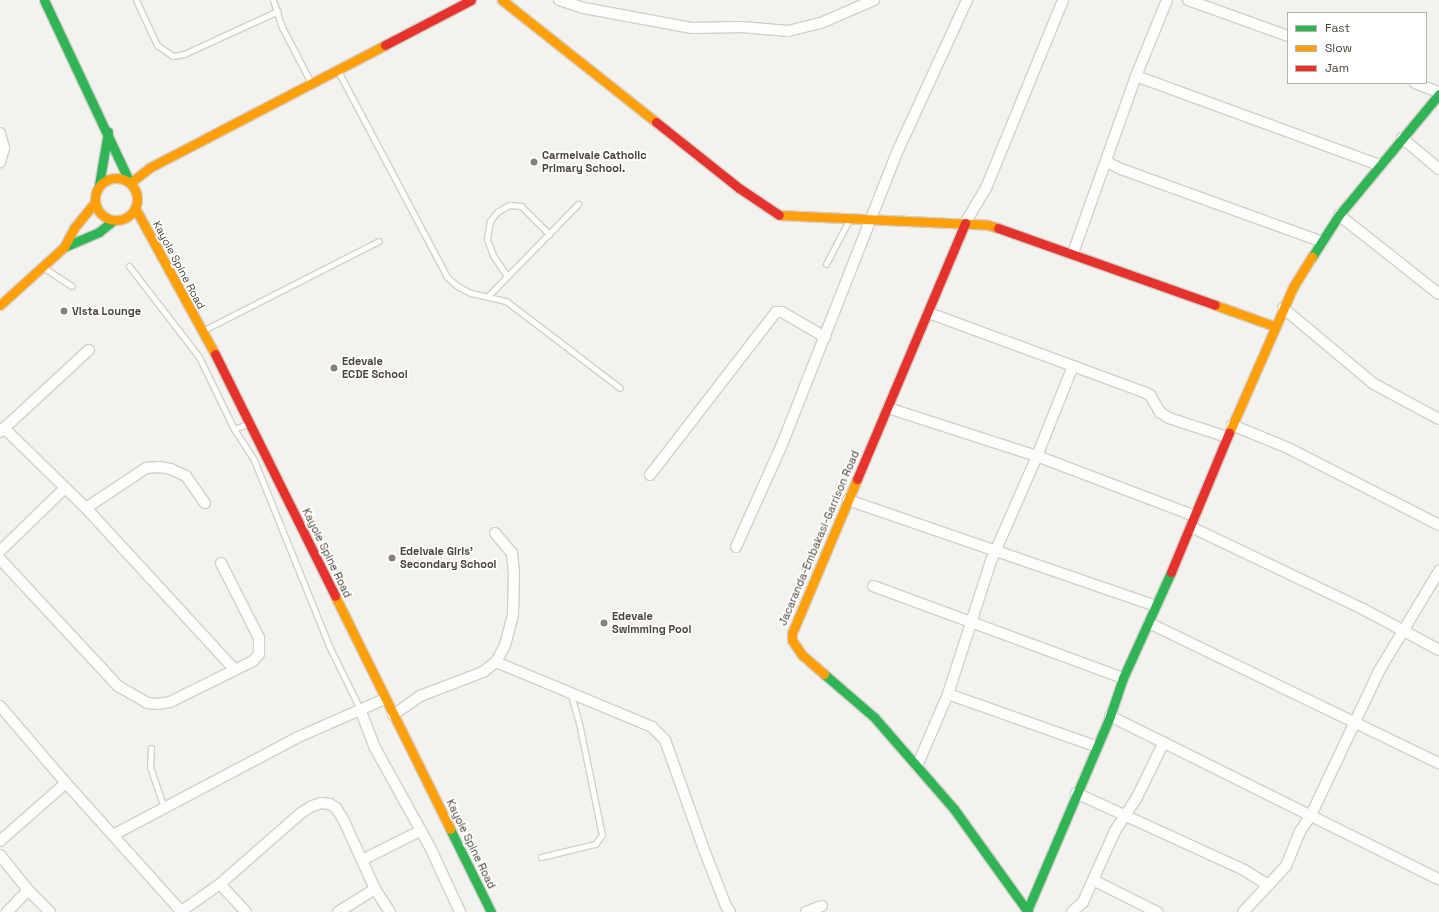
<!DOCTYPE html>
<style>
body{margin:0}
#map{position:relative;width:1439px;height:912px;overflow:hidden;background:#f4f2ee;font-family:"Space Grotesk",sans-serif}
div>[style]{position:absolute}
[style*='--x']{left:calc(var(--x)*1px);top:calc(var(--y)*1px);width:calc(var(--w)*1px);rotate:calc(var(--a)*1deg)}
.roads{filter:drop-shadow(1px 0 #d2d0cb) drop-shadow(-1px 0 #d2d0cb) drop-shadow(0 1px #d2d0cb) drop-shadow(0 -1px #d2d0cb)}
.lane>*{height:5px;margin:-2.5px;padding:0 2.5px;transform-origin:2.5px;border-radius:2.5px;background:#fdfdfc}
.street>*{height:10px;margin:-5px;padding:0 5px;transform-origin:5px;border-radius:5px;background:#fdfdfc}
.fast>*{height:9px;margin:-4.5px;padding:0 4.5px;transform-origin:4.5px;border-radius:4.5px;background:#30b455}
.slow>*{height:9px;margin:-4.5px;padding:0 4.5px;transform-origin:4.5px;border-radius:4.5px;background:#ff9f0a}
.slow>.ring{margin:-4.5px;padding:0;box-sizing:content-box;background:none;border:9px solid #ff9f0a;border-radius:50%}
.jam>*{height:9px;margin:-4.5px;padding:0 4.5px;transform-origin:4.5px;border-radius:4.5px;background:#e5322d}
.dots>*{width:11px;height:11px;translate:-50% -50%;box-sizing:border-box;border:2px solid #fff;border-radius:50%}
span{translate:-50% -50%;white-space:nowrap;text-align:center;line-height:1.15;-webkit-text-stroke:3.5px #fff;paint-order:stroke}
.poi-label{font-size:11px;color:#4b4439;font-weight:700}
.left{translate:0 -50%;text-align:left}
.street-label{font-size:11px;color:#4b4439}
.legend{position:absolute;left:1287px;top:12px;width:140px;height:72px;box-sizing:border-box;background:#fff;border:1px solid #b7b4b0;margin:0;padding:5px 7px;list-style:none;font-size:12px;color:#4b4439}
.legend li{display:flex;align-items:center;gap:8px;height:20px}
.legend b{width:20px;border:1px solid #b7b4b0}
</style>
<div id="map">
<div class="roads">
<div class="lane">
<i style="--x:136;--y:0;--w:50;--a:65"></i>
<i style="--x:157;--y:45;--w:19;--a:35"></i>
<i style="--x:173;--y:56;--w:11;--a:-10"></i>
<i style="--x:184;--y:54;--w:103;--a:-24.6"></i>
<i style="--x:273;--y:0;--w:28;--a:72"></i>
<i style="--x:282;--y:27;--w:63;--a:62.6"></i>
<i style="--x:338;--y:71;--w:233;--a:62.1"></i>
<i style="--x:447;--y:277;--w:13;--a:42"></i>
<i style="--x:457;--y:286;--w:16;--a:27"></i>
<i style="--x:471;--y:293;--w:36;--a:13"></i>
<i style="--x:506;--y:301;--w:143;--a:37.3"></i>
<i style="--x:826;--y:264;--w:52;--a:-62.4"></i>
<i style="--x:129;--y:266;--w:115;--a:52.4"></i>
<i style="--x:199;--y:357;--w:80;--a:64.1"></i>
<i style="--x:234;--y:429;--w:37;--a:57"></i>
<i style="--x:254;--y:460;--w:201;--a:68"></i>
<i style="--x:329;--y:646;--w:70;--a:63.8"></i>
<i style="--x:44;--y:268;--w:33;--a:33"></i>
<i style="--x:507;--y:276;--w:25;--a:-124"></i>
<i style="--x:493;--y:255;--w:17;--a:-111"></i>
<i style="--x:487;--y:239;--w:18;--a:-81"></i>
<i style="--x:490;--y:221;--w:11;--a:-52"></i>
<i style="--x:497;--y:212;--w:14;--a:-30"></i>
<i style="--x:509;--y:205;--w:12;--a:5"></i>
<i style="--x:521;--y:206;--w:40;--a:45"></i>
<i style="--x:488;--y:296;--w:129;--a:-45.6"></i>
<i style="--x:204;--y:330;--w:196;--a:-27"></i>
<i style="--x:234;--y:429;--w:15;--a:-20"></i>
<i style="--x:151;--y:748;--w:19;--a:93"></i>
<i style="--x:150;--y:767;--w:43;--a:71.1"></i>
<i style="--x:541;--y:857;--w:56;--a:-13.5"></i>
<i style="--x:595;--y:844;--w:11;--a:-52"></i>
<i style="--x:602;--y:835;--w:114;--a:-101.6"></i>
<i style="--x:579;--y:723;--w:32;--a:-106"></i>
</div>
<div class="street">
<i style="--x:559;--y:0;--w:26;--a:18"></i>
<i style="--x:584;--y:8;--w:110;--a:10.5"></i>
<i style="--x:692;--y:28;--w:50;--a:-1.1"></i>
<i style="--x:742;--y:27;--w:46;--a:5"></i>
<i style="--x:788;--y:31;--w:34;--a:-14"></i>
<i style="--x:821;--y:23;--w:58;--a:-23.5"></i>
<i style="--x:1188;--y:0;--w:106;--a:19.8"></i>
<i style="--x:1136;--y:76;--w:259;--a:20.1"></i>
<i style="--x:1415;--y:83;--w:26;--a:21"></i>
<i style="--x:0;--y:133;--w:16;--a:75"></i>
<i style="--x:4;--y:148;--w:15;--a:106"></i>
<i style="--x:1402;--y:138;--w:48;--a:40"></i>
<i style="--x:1107;--y:162;--w:16;--a:27"></i>
<i style="--x:1121;--y:169;--w:212;--a:19.9"></i>
<i style="--x:1339;--y:215;--w:127;--a:38.3"></i>
<i style="--x:965;--y:223;--w:41;--a:-59"></i>
<i style="--x:986;--y:188;--w:203;--a:-67.7"></i>
<i style="--x:1073;--y:253;--w:188;--a:-70.4"></i>
<i style="--x:1136;--y:76;--w:82;--a:-67.8"></i>
<i style="--x:1283;--y:308;--w:119;--a:39.9"></i>
<i style="--x:1374;--y:384;--w:74;--a:28.3"></i>
<i style="--x:929;--y:313;--w:229;--a:20.2"></i>
<i style="--x:1144;--y:392;--w:7;--a:27"></i>
<i style="--x:1150;--y:395;--w:20;--a:60"></i>
<i style="--x:1160;--y:412;--w:11;--a:34"></i>
<i style="--x:1169;--y:418;--w:61;--a:18.1"></i>
<i style="--x:888;--y:408;--w:157;--a:17.9"></i>
<i style="--x:1037;--y:456;--w:169;--a:20.8"></i>
<i style="--x:1232;--y:425;--w:61;--a:22.3"></i>
<i style="--x:1288;--y:448;--w:169;--a:27"></i>
<i style="--x:4;--y:428;--w:115;--a:44.3"></i>
<i style="--x:86;--y:508;--w:219;--a:47.4"></i>
<i style="--x:0;--y:432;--w:121;--a:-42.7"></i>
<i style="--x:650;--y:475;--w:206;--a:-52.3"></i>
<i style="--x:776;--y:312;--w:6;--a:0"></i>
<i style="--x:782;--y:312;--w:50;--a:30.2"></i>
<i style="--x:848;--y:500;--w:325;--a:19"></i>
<i style="--x:86;--y:508;--w:72;--a:-33.7"></i>
<i style="--x:146;--y:468;--w:13;--a:-4"></i>
<i style="--x:159;--y:467;--w:12;--a:9"></i>
<i style="--x:171;--y:469;--w:17;--a:25"></i>
<i style="--x:186;--y:476;--w:33;--a:55"></i>
<i style="--x:1191;--y:527;--w:191;--a:25.5"></i>
<i style="--x:1363;--y:609;--w:86;--a:28.3"></i>
<i style="--x:495;--y:533;--w:26;--a:50"></i>
<i style="--x:512;--y:553;--w:20;--a:84"></i>
<i style="--x:514;--y:573;--w:42;--a:91.4"></i>
<i style="--x:513;--y:615;--w:31;--a:105"></i>
<i style="--x:505;--y:645;--w:19;--a:118"></i>
<i style="--x:736;--y:547;--w:110;--a:-65.8"></i>
<i style="--x:781;--y:447;--w:321;--a:-68.5"></i>
<i style="--x:899;--y:148;--w:163;--a:-65.3"></i>
<i style="--x:0;--y:551;--w:89;--a:-44.1"></i>
<i style="--x:0;--y:559;--w:173;--a:47.1"></i>
<i style="--x:118;--y:686;--w:34;--a:30"></i>
<i style="--x:147;--y:703;--w:11;--a:5"></i>
<i style="--x:158;--y:704;--w:12;--a:-9"></i>
<i style="--x:170;--y:702;--w:93;--a:-26.3"></i>
<i style="--x:253;--y:661;--w:9;--a:-49"></i>
<i style="--x:259;--y:654;--w:16;--a:-90"></i>
<i style="--x:259;--y:638;--w:84;--a:-116.9"></i>
<i style="--x:873;--y:586;--w:266;--a:20.2"></i>
<i style="--x:1149;--y:623;--w:322;--a:25.8"></i>
<i style="--x:948;--y:694;--w:156;--a:19.5"></i>
<i style="--x:0;--y:706;--w:101;--a:49.4"></i>
<i style="--x:66;--y:783;--w:88;--a:138.7"></i>
<i style="--x:360;--y:709;--w:40;--a:69"></i>
<i style="--x:374;--y:746;--w:115;--a:61"></i>
<i style="--x:430;--y:847;--w:72;--a:65.2"></i>
<i style="--x:393;--y:715;--w:33;--a:-35"></i>
<i style="--x:420;--y:696;--w:67;--a:-20.9"></i>
<i style="--x:483;--y:672;--w:16;--a:-38"></i>
<i style="--x:496;--y:662;--w:169;--a:22.6"></i>
<i style="--x:652;--y:727;--w:18;--a:45"></i>
<i style="--x:665;--y:740;--w:114;--a:70.4"></i>
<i style="--x:703;--y:847;--w:63;--a:68.7"></i>
<i style="--x:726;--y:906;--w:7;--a:56"></i>
<i style="--x:1110;--y:716;--w:367;--a:26.4"></i>
<i style="--x:917;--y:766;--w:78;--a:-66.7"></i>
<i style="--x:948;--y:694;--w:140;--a:-72.1"></i>
<i style="--x:991;--y:561;--w:115;--a:-66.3"></i>
<i style="--x:1037;--y:456;--w:97;--a:-68.2"></i>
<i style="--x:66;--y:783;--w:172;--a:48.1"></i>
<i style="--x:1076;--y:793;--w:185;--a:24.6"></i>
<i style="--x:1244;--y:870;--w:28;--a:32"></i>
<i style="--x:115;--y:834;--w:205;--a:-27.9"></i>
<i style="--x:296;--y:738;--w:97;--a:-23.7"></i>
<i style="--x:0;--y:855;--w:45;--a:51.3"></i>
<i style="--x:28;--y:890;--w:31;--a:45"></i>
<i style="--x:362;--y:860;--w:65;--a:-26.6"></i>
<i style="--x:1093;--y:880;--w:72;--a:26.6"></i>
<i style="--x:220;--y:884;--w:38;--a:47"></i>
<i style="--x:7;--y:912;--w:30;--a:-46"></i>
<i style="--x:180;--y:912;--w:49;--a:-35"></i>
<i style="--x:220;--y:884;--w:108;--a:-41.2"></i>
<i style="--x:301;--y:813;--w:13;--a:-32"></i>
<i style="--x:312;--y:806;--w:10;--a:-17"></i>
<i style="--x:322;--y:803;--w:8;--a:7"></i>
<i style="--x:330;--y:804;--w:7;--a:34"></i>
<i style="--x:336;--y:808;--w:15;--a:58"></i>
<i style="--x:344;--y:821;--w:75;--a:65.5"></i>
<i style="--x:375;--y:889;--w:27;--a:57"></i>
<i style="--x:338;--y:912;--w:44;--a:-31.9"></i>
<i style="--x:806;--y:912;--w:17;--a:-21"></i>
<i style="--x:1072;--y:912;--w:15;--a:-42"></i>
<i style="--x:1083;--y:902;--w:78;--a:-65.7"></i>
<i style="--x:1115;--y:831;--w:40;--a:-57.1"></i>
<i style="--x:1137;--y:797;--w:61;--a:-63.9"></i>
<i style="--x:1243;--y:912;--w:63;--a:-46.9"></i>
<i style="--x:1286;--y:866;--w:35;--a:-68"></i>
<i style="--x:1299;--y:833;--w:22;--a:-56"></i>
<i style="--x:1311;--y:815;--w:159;--a:-64.7"></i>
<i style="--x:1379;--y:671;--w:117;--a:-59"></i>
</div>
<div class="fast">
<i style="--x:44;--y:0;--w:202;--a:64.8"></i>
<i style="--x:99;--y:185;--w:54;--a:-80.4"></i>
<i style="--x:64;--y:247;--w:38;--a:-23"></i>
<i style="--x:99;--y:232;--w:19;--a:-39"></i>
<i style="--x:1312;--y:257;--w:50;--a:-57.3"></i>
<i style="--x:1339;--y:215;--w:157;--a:-50.4"></i>
<i style="--x:824;--y:674;--w:66;--a:40.7"></i>
<i style="--x:874;--y:717;--w:122;--a:49"></i>
<i style="--x:954;--y:809;--w:127;--a:54.3"></i>
<i style="--x:450;--y:829;--w:93;--a:63.7"></i>
<i style="--x:1027;--y:911;--w:212;--a:-66.9"></i>
<i style="--x:1110;--y:716;--w:40;--a:-71.1"></i>
<i style="--x:1123;--y:678;--w:116;--a:-65.6"></i>
</div>
<div class="slow">
<i style="--x:502;--y:0;--w:196;--a:38.4"></i>
<i class="ring" style="left:95px;top:178px;width:33px;height:33px"></i>
<i style="--x:130;--y:183;--w:24;--a:-38"></i>
<i style="--x:149;--y:168;--w:266;--a:-27.5"></i>
<i style="--x:135;--y:208;--w:166;--a:61.3"></i>
<i style="--x:779;--y:215;--w:209;--a:2.7"></i>
<i style="--x:988;--y:225;--w:10;--a:17"></i>
<i style="--x:0;--y:305;--w:86;--a:-42.2"></i>
<i style="--x:64;--y:247;--w:21;--a:-62"></i>
<i style="--x:74;--y:228;--w:33;--a:-51"></i>
<i style="--x:1215;--y:305;--w:63;--a:19.6"></i>
<i style="--x:1229;--y:433;--w:159;--a:-66.3"></i>
<i style="--x:1293;--y:287;--w:36;--a:-58"></i>
<i style="--x:335;--y:596;--w:260;--a:63.7"></i>
<i style="--x:824;--y:674;--w:29;--a:-139"></i>
<i style="--x:802;--y:655;--w:18;--a:-124"></i>
<i style="--x:792;--y:640;--w:7;--a:-90"></i>
<i style="--x:792;--y:633;--w:167;--a:-67.1"></i>
</div>
<div class="jam">
<i style="--x:385;--y:45;--w:97;--a:-27.6"></i>
<i style="--x:656;--y:122;--w:106;--a:38.5"></i>
<i style="--x:739;--y:188;--w:48;--a:34"></i>
<i style="--x:998;--y:228;--w:230;--a:19.5"></i>
<i style="--x:215;--y:354;--w:270;--a:63.6"></i>
<i style="--x:857;--y:479;--w:278;--a:-67.1"></i>
<i style="--x:1171;--y:572;--w:151;--a:-67.4"></i>
</div>
</div>
<div class="dots">
<i style="left:534px;top:162px;background:#868178"></i>
<i style="left:64px;top:311px;background:#868178"></i>
<i style="left:334px;top:368px;background:#868178"></i>
<i style="left:392px;top:558px;background:#868178"></i>
<i style="left:604px;top:623px;background:#868178"></i>
</div>
<div class="poi-label">
<span class="left" style="left:542px;top:162px">Carmelvale Catholic<br>Primary School.</span>
<span class="left" style="left:72px;top:311px">Vista Lounge</span>
<span class="left" style="left:342px;top:368px">Edevale<br>ECDE School</span>
<span class="left" style="left:400px;top:558px">Edelvale Girls'<br>Secondary School</span>
<span class="left" style="left:612px;top:623px">Edevale<br>Swimming Pool</span>
</div>
<div class="street-label">
<span style="left:179px;top:265px;rotate:62deg">Kayole Spine Road</span>
<span style="left:819px;top:538px;rotate:-67deg">Jacaranda-Embakasi-Garrison Road</span>
<span style="left:327px;top:553px;rotate:64deg">Kayole Spine Road</span>
<span style="left:471px;top:844px;rotate:64deg">Kayole Spine Road</span>
</div>
<ul class="legend">
<li><b style="height:5px;background:#30b455"></b>Fast</li>
<li><b style="height:5px;background:#ff9f0a"></b>Slow</li>
<li><b style="height:5px;background:#e5322d"></b>Jam</li>
</ul>
</div>
